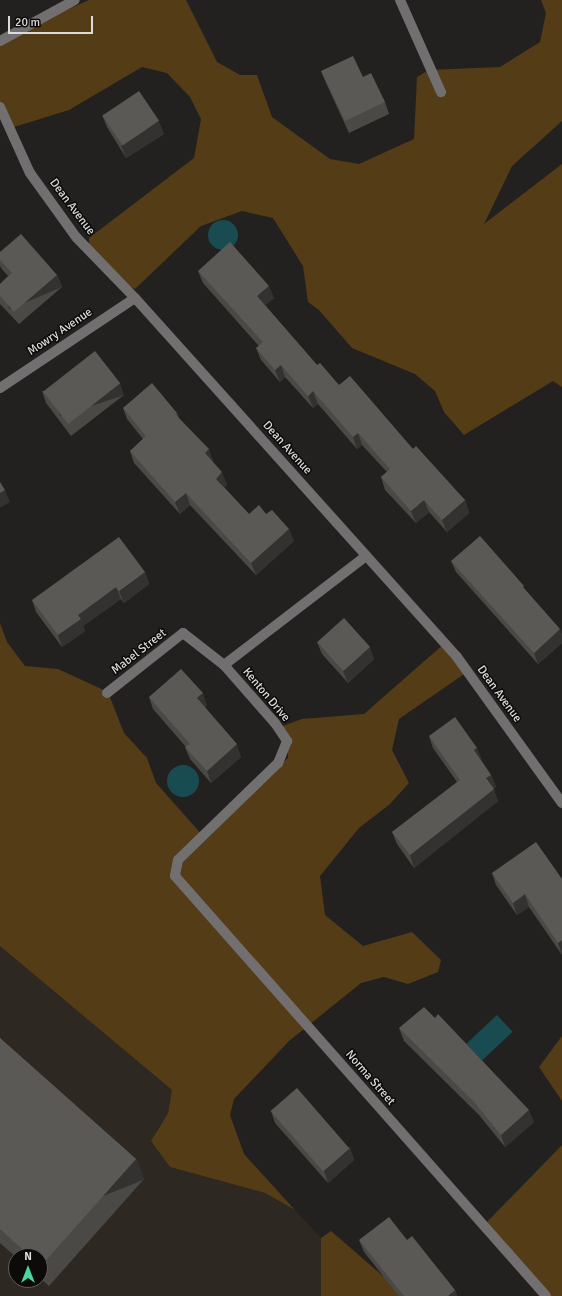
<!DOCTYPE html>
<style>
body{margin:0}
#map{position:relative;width:562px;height:1296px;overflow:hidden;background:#23211f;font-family:Signika,sans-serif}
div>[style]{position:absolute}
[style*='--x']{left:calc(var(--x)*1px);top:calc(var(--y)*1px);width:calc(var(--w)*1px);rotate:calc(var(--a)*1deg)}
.built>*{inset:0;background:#2d2821}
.green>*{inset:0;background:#543c17}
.water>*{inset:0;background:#184c50;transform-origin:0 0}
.round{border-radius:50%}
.minor>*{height:10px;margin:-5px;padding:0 5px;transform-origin:5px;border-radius:5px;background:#716f6f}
.wall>*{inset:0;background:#4b4946}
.shaded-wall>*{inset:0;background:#343230;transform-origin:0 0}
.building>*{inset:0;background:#5b5956;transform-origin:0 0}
span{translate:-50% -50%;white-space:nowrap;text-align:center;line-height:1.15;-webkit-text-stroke:3px #0c0b0a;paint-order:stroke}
.street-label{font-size:12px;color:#dcdbd9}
.north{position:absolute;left:8px;top:1248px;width:40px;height:40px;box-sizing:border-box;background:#0c0b0a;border:1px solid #5f5e5d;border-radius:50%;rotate:0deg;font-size:11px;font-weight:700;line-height:16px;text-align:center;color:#dcdbd9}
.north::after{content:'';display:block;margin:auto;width:14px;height:18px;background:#4bd49b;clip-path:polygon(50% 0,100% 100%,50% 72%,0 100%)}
.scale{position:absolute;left:8px;top:16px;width:85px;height:18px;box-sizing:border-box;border:2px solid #dcdbd9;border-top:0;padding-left:5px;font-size:12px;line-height:14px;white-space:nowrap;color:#dcdbd9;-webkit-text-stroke:3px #0c0b0a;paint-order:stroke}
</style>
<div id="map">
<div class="built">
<i style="clip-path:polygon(evenodd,0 946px,172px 1090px,168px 1113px,156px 1130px,170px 1167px,265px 1193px,295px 1210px,321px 1238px,321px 1296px,0 1296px,0 946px,16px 1256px,40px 1256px,40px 1280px,16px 1280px,16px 1256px)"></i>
</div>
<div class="green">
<i style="clip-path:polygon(89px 0,186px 0,217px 62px,240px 75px,257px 75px,272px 117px,330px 159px,359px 164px,414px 139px,417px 77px,429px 70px,500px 67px,540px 42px,546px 13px,541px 0,562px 0,562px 121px,512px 166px,484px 224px,562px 164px,562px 387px,553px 381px,464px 435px,444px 412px,435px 391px,415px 374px,352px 348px,319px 310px,308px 302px,303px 266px,273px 218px,242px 211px,201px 226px,135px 289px,125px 284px,89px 245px,89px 238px,194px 158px,201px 119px,190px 97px,167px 73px,142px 67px,69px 110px,14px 127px,0 103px,0 40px)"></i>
<i style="clip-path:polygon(0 623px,7px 642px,25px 666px,58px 669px,108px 692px,124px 733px,147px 758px,156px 783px,203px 836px,288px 758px,288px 749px,277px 728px,302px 719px,364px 714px,445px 643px,467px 672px,399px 719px,392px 750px,409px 783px,390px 804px,359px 828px,320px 876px,325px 915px,363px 946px,412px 932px,441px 960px,438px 972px,408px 984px,384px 977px,361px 983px,289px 1041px,234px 1099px,230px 1115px,244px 1154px,295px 1210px,265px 1193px,170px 1167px,151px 1141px,168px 1113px,172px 1090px,0 946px)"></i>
<i style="clip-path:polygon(562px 1036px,562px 1101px,539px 1067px)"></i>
<i style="clip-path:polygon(562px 1145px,562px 1296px,548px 1296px,486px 1223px)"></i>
<i style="clip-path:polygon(331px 1231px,406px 1296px,321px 1296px,321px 1238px)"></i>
</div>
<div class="water">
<i class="round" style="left:208px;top:220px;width:30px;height:30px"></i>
<i class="round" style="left:167px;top:765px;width:32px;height:32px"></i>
<i style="left:497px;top:1015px;width:23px;height:42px;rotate:47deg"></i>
</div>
<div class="minor">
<i style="--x:400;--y:0;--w:101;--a:66"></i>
<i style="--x:0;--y:41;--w:85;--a:-28.7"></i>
<i style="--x:0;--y:107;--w:72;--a:65.6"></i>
<i style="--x:30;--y:173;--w:79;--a:54.3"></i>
<i style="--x:76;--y:237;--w:85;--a:46"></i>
<i style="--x:135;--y:298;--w:482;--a:48.1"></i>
<i style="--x:457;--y:657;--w:180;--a:54.3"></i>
<i style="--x:0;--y:388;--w:162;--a:-33.7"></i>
<i style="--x:224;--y:665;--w:179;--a:-37.5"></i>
<i style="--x:107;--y:693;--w:97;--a:-38.3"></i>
<i style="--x:183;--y:633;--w:52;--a:38"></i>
<i style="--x:224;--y:665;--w:77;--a:48.7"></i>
<i style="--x:275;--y:723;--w:22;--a:56"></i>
<i style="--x:287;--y:741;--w:24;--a:112"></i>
<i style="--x:278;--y:763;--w:139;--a:135.9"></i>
<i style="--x:178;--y:860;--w:16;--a:101"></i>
<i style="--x:175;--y:876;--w:560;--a:48.54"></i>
</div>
<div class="wall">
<i style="clip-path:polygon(321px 71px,363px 77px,385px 102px,389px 114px,349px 133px,326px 83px)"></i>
<i style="clip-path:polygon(102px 115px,164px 134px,126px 158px,107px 127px)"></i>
<i style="clip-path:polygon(0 252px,57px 275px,62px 287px,19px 324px,0 304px,0 284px,8px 276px,1px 268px,0 265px)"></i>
<i style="clip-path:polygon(198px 271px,274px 298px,265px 305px,317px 365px,339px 385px,413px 449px,465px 500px,469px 513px,447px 532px,429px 512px,416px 523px,385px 490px,381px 477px,387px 472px,362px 445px,357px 449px,318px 404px,313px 408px,285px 377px,280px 382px,261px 360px,256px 348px,259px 346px,203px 283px)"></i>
<i style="clip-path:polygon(42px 391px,124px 395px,71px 436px,46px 403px)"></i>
<i style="clip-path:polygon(123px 408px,177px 413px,179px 418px,213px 461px,212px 462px,227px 484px,224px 487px,249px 514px,266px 514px,294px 541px,256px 575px,190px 505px,180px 514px,134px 463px,130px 451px,143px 439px,127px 419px)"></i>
<i style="clip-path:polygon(451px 561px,526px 591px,562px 635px,562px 643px,538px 664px,456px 572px)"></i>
<i style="clip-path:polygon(145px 572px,149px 584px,124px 603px,121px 599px,83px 626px,85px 631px,62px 647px,36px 612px,32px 600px)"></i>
<i style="clip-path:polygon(317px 642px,374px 659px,348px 683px,322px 654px)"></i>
<i style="clip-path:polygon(149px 697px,207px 705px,205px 707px,241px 757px,211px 783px,190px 759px,185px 747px,186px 747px,153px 709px)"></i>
<i style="clip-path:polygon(429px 736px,482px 760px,481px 760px,491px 775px,496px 787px,493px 788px,498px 801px,414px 868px,397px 844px,392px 832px,457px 782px,433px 748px)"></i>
<i style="clip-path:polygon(492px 873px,562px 879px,562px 955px,529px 907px,517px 915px,496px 885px)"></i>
<i style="clip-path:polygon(399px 1028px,534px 1122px,505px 1147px,479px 1115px,404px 1041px)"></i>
<i style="clip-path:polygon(0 1038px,136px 1159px,144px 1179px,49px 1286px,40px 1278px,40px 1256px,16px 1256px,16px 1257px,0 1243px)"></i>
<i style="clip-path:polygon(271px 1111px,350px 1148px,354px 1160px,328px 1183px,275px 1123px)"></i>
<i style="clip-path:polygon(359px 1240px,455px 1290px,457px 1296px,399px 1296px,364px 1252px)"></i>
</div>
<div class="shaded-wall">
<i style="clip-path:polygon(159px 121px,164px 134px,126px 158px,121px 146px)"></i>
<i style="left:57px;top:275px;width:13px;height:57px;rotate:67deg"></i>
<i style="clip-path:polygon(269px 286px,274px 298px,262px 308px,257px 296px)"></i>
<i style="clip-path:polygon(281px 365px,285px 377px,280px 382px,275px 370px)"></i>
<i style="left:120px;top:383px;width:13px;height:67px;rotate:72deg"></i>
<i style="clip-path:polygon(313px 391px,318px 404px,313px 408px,308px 396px)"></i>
<i style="clip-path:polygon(358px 433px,362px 445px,357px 449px,353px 437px)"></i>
<i style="clip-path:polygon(209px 449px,213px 461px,209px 465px,205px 453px)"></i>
<i style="clip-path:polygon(222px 472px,227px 484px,220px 490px,216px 479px)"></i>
<i style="clip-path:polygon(5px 490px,10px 502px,0 508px,0 493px)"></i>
<i style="clip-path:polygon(186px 493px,190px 505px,180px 514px,175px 502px)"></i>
<i style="clip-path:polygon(424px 500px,429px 512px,416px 523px,411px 511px)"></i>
<i style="clip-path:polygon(465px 500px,469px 513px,447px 532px,442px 520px)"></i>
<i style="clip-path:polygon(289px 529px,294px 541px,256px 575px,251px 563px)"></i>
<i style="clip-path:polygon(145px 572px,149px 584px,124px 603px,119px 591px)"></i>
<i style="clip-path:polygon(116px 587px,121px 599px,83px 626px,85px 631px,62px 647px,58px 635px,78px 615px)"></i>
<i style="clip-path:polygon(560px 629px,562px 635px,562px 643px,538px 664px,534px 653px)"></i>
<i style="clip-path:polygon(370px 647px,374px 659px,348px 683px,343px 671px)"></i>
<i style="clip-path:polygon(203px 693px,207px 705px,201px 710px,197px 698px)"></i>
<i style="clip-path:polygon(237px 744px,241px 757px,211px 783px,207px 771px)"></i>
<i style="clip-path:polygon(477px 748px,482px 760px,478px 762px,474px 750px)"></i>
<i style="left:491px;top:775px;width:13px;height:6px;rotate:67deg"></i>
<i style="clip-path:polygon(494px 789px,498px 801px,414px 868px,410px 855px)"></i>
<i style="clip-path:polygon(525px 894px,529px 907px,517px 915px,513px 903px)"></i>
<i style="clip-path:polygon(562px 940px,562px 955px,558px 943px)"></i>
<i style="clip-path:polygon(529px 1110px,534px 1122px,505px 1147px,501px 1135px)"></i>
<i style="clip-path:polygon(350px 1148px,354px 1160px,328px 1183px,324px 1171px)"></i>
<i style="left:136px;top:1159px;width:22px;height:143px;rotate:68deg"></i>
<i style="clip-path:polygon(455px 1290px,457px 1296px,448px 1296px)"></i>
</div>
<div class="building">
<i style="clip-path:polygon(353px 56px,363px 77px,371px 73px,385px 102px,345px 121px,321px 71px)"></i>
<i style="left:139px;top:91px;width:36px;height:44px;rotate:56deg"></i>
<i style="clip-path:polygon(21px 234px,57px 275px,14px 312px,0 296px,0 284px,12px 273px,0 260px,0 252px)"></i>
<i style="clip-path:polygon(230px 242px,269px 286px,257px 296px,317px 365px,320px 363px,339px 385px,350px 376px,413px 449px,416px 446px,465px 500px,442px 520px,424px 500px,411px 511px,381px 477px,390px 469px,358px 433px,353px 437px,313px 391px,308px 396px,281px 365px,275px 370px,256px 348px,263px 342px,198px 271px)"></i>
<i style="left:95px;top:351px;width:41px;height:66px;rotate:52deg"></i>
<i style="clip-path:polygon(152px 383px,177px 413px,175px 414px,209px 449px,205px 453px,222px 472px,216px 479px,249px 514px,259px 505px,266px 514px,272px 510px,289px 529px,251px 563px,186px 493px,175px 502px,130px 451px,146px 436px,123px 408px)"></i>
<i style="clip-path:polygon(0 482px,5px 490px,0 493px)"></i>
<i style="clip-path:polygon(480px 536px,524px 586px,523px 587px,560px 629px,534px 653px,451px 561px)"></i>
<i style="clip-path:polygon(119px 537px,145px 572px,119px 591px,116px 587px,78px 615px,81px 619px,58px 635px,32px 600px)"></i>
<i style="left:344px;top:618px;width:39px;height:36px;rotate:48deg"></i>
<i style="clip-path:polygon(181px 669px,203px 693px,197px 698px,237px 744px,207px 771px,185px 747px,190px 744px,149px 697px)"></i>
<i style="clip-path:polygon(455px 717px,477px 748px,474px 750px,491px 775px,486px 778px,494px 789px,410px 855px,392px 832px,460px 780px,429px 736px)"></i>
<i style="clip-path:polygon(536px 842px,562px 879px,562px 940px,558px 943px,525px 894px,513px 903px,492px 873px)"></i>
<i style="clip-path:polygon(424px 1007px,435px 1018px,438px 1014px,529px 1110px,501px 1135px,475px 1103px,399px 1028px)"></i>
<i style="clip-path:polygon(0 1038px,136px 1159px,41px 1266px,40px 1265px,40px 1256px,30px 1256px,0 1229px)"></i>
<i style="left:297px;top:1088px;width:80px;height:35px;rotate:49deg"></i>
<i style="clip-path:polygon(389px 1217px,407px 1240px,412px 1236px,455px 1290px,448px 1296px,404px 1296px,359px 1240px)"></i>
</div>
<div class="street-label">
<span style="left:72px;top:207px;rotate:53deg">Dean Avenue</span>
<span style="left:60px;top:332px;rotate:-34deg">Mowry Avenue</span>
<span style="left:287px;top:448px;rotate:48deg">Dean Avenue</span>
<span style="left:139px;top:652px;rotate:-38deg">Mabel Street</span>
<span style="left:499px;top:694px;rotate:54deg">Dean Avenue</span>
<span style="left:266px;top:695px;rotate:50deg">Kenton Drive</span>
<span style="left:370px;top:1078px;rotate:49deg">Norma Street</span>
</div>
<div class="north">N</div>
<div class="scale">20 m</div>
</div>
